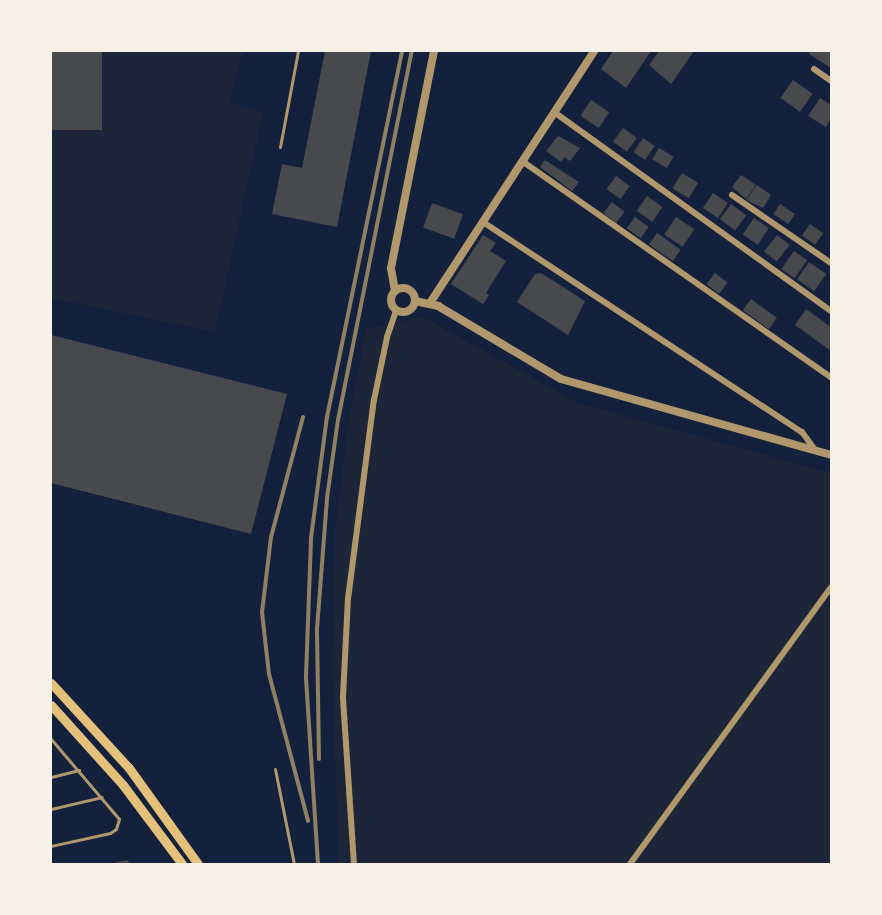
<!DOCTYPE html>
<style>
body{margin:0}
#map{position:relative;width:882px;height:915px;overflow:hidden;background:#14213d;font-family:"Sofia Sans Condensed",sans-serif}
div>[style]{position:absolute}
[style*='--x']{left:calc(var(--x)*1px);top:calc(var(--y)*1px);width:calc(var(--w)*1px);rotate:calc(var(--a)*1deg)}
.green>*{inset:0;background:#1d2539}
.building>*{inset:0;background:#48494c;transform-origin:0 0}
.service>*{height:3px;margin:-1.5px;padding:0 1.5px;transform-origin:1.5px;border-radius:1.5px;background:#b1986c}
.minor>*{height:6px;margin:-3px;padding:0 3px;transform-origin:3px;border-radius:3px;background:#b1986c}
.tertiary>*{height:8px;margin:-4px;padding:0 4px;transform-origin:4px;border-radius:4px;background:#b1986c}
.tertiary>.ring{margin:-4px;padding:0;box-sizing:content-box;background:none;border:8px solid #b1986c;border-radius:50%}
.primary>*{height:9px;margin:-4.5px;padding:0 4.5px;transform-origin:4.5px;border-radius:4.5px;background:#e5c07b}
.rail>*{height:4px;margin:-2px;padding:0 2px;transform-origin:2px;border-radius:2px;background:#918062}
span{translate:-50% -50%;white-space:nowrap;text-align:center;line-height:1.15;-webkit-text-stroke:4.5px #f6f1e7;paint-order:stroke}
.frame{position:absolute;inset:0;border:52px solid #f6f1e7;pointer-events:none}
</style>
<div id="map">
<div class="green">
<i style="clip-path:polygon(51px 51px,243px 51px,230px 103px,263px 112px,215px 332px,51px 298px)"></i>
<i style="clip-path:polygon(423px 317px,578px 403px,831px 473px,831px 864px,339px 864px,332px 670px,335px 531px,349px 420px,366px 329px)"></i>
</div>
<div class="building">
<i style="left:51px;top:51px;width:51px;height:79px"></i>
<i style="clip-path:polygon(325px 51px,371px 51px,337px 227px,272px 214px,282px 164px,302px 168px)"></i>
<i style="clip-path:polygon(613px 51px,651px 51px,626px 88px,601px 69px)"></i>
<i style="clip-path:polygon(659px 51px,694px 51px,671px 84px,649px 65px)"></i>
<i style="clip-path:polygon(811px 51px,831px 51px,831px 68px,809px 54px)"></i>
<i style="left:793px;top:80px;width:24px;height:22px;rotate:35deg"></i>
<i style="clip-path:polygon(820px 98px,831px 105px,831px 118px,826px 127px,808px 116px)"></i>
<i style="left:591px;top:100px;width:22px;height:19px;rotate:34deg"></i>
<i style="left:623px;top:128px;width:17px;height:17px;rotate:36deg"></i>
<i style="clip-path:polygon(558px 136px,580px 148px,570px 161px,565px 157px,561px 162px,546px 151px)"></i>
<i style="left:643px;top:138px;width:14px;height:17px;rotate:34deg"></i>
<i style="left:659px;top:148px;width:17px;height:13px;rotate:31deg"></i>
<i style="clip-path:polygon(545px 160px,579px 182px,572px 191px,540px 167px)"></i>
<i style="left:682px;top:173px;width:19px;height:18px;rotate:32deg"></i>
<i style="clip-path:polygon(741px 175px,756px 185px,746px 199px,732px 187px)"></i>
<i style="left:616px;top:176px;width:17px;height:16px;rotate:36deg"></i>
<i style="clip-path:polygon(757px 185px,771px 195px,763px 208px,746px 200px)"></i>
<i style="left:713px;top:193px;width:18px;height:18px;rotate:34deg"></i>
<i style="left:647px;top:196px;width:19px;height:18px;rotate:35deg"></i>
<i style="left:612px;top:202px;width:16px;height:14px;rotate:38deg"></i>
<i style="left:432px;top:203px;width:33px;height:26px;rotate:20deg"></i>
<i style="left:731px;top:204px;width:19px;height:19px;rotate:36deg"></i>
<i style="left:780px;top:204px;width:18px;height:12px;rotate:34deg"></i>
<i style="left:635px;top:217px;width:17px;height:14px;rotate:36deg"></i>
<i style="left:676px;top:217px;width:22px;height:21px;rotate:34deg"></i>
<i style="left:754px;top:218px;width:18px;height:20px;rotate:34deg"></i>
<i style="left:810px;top:224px;width:16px;height:14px;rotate:35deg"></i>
<i style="left:657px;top:233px;width:29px;height:14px;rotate:35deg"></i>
<i style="clip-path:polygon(483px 235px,496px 243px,490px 251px,506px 261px,486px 293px,489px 295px,483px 304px,451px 284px)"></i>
<i style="left:777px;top:235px;width:16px;height:21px;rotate:38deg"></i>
<i style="left:794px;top:251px;width:16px;height:22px;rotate:35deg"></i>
<i style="left:809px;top:262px;width:21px;height:21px;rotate:35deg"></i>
<i style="clip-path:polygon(541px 273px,585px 301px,568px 335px,517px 302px,535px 274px)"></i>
<i style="left:715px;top:273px;width:16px;height:14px;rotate:38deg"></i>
<i style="left:751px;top:299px;width:32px;height:14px;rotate:36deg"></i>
<i style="clip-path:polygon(806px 309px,831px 327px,831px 351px,795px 325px)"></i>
<i style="clip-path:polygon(51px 335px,287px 394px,251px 534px,51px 483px)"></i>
<i style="clip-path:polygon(128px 860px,129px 864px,113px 864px,112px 863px)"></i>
</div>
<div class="service">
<i style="--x:280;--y:147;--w:98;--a:-79.4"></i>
<i style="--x:51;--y:739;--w:105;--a:49.6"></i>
<i style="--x:119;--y:819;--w:10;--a:107"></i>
<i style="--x:116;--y:829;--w:7;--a:146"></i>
<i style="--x:110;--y:833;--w:60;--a:167.6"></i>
<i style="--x:275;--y:769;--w:97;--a:78.7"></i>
<i style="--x:51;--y:777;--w:29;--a:-14"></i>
<i style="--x:51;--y:809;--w:52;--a:-13.2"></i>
</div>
<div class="minor">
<i style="--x:814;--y:69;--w:21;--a:35"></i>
<i style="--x:554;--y:112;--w:341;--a:35.7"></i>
<i style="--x:522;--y:161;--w:377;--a:35"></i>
<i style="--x:732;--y:195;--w:120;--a:34.5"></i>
<i style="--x:483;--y:222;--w:382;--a:33.4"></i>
<i style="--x:802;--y:432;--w:22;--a:54"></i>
<i style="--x:354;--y:864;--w:167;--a:-93.8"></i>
<i style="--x:343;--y:697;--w:98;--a:-87.1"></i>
<i style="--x:348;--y:599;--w:201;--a:-82.6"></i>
<i style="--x:374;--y:400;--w:64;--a:-78.3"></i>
<i style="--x:387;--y:337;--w:28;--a:-71"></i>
<i style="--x:630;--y:864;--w:342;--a:-54"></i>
</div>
<div class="tertiary">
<i class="ring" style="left:391px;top:288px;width:16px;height:16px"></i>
<i style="--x:395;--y:291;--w:23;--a:-100"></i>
<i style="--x:391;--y:268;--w:221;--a:-78.8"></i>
<i style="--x:415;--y:301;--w:24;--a:12"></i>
<i style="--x:438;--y:306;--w:143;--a:30.7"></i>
<i style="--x:561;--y:379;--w:280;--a:15.7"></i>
<i style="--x:430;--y:303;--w:301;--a:-56.9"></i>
</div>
<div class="primary">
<i style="--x:51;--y:683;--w:115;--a:47.5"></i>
<i style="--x:129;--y:768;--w:118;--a:54.3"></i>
<i style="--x:51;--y:705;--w:108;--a:48"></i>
<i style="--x:123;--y:785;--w:99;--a:53.2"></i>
</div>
<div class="rail">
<i style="--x:303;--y:417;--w:124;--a:104.9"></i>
<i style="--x:271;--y:537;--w:76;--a:96.8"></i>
<i style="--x:262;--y:612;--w:62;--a:83.6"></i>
<i style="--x:269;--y:674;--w:152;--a:75.1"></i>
<i style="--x:319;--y:759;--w:130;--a:-90.9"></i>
<i style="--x:317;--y:629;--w:131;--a:-85.6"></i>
<i style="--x:327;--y:498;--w:79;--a:-82"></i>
<i style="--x:338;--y:420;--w:376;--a:-78.7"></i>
<i style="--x:318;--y:864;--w:188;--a:-93.7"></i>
<i style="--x:306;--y:676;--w:138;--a:-87.9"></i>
<i style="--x:311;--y:538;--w:122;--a:-82.5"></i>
<i style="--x:327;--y:417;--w:374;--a:-78.4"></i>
</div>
<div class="frame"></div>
</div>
